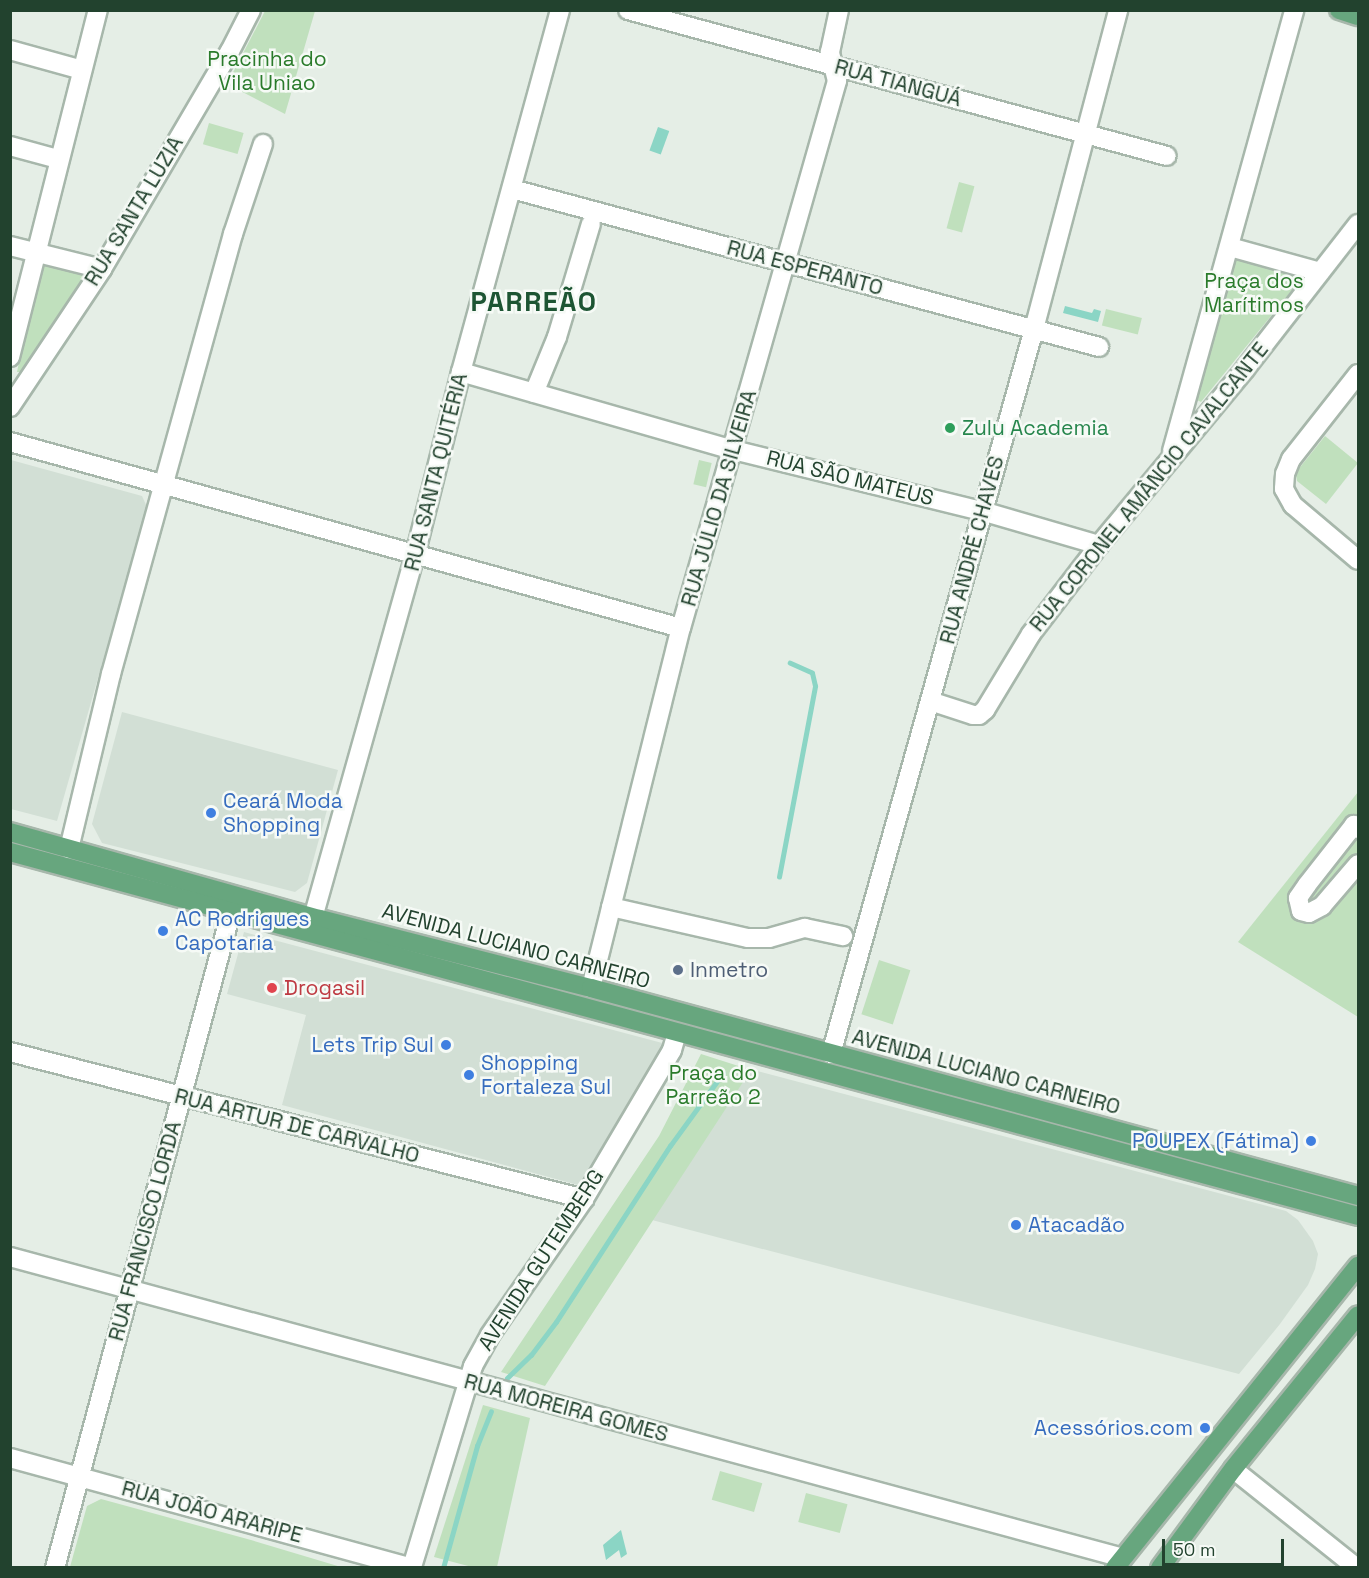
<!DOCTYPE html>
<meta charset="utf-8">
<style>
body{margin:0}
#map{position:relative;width:1369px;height:1578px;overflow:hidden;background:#e5eee6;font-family:"Space Grotesk",sans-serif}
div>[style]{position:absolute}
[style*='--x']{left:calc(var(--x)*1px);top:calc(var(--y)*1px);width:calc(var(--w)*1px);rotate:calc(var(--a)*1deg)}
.built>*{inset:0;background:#d2dfd5}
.green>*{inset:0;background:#c0e0bd;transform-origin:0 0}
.water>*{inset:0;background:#8bd5c5;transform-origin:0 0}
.stream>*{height:4.5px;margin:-2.25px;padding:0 2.25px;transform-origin:2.25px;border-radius:2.25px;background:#8bd5c5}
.roads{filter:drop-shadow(2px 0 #a7b7ab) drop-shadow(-2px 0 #a7b7ab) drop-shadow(0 2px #a7b7ab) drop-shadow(0 -2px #a7b7ab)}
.minor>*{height:18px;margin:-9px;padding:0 9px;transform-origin:9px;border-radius:9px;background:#fff}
.major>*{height:18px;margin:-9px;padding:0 9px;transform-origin:9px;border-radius:9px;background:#67a67e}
.dots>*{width:16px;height:16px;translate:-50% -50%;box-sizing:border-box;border:3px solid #f6faf6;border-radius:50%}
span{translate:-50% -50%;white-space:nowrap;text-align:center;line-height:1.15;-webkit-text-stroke:5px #f6faf6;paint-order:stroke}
.park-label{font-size:21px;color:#2a7b2b}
.street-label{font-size:21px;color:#22422e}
.leisure-label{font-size:21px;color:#27864d}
.left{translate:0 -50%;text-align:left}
.shop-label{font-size:21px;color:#366cbe}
.right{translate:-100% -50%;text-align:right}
.service-label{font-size:21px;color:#4e5e75}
.health-label{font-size:21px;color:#be3a42}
.district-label{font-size:27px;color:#1d5533;font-weight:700;letter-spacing:1.5px}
.frame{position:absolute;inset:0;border:12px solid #22422e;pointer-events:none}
.scale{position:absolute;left:1162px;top:1539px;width:122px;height:27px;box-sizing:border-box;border:3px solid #22422e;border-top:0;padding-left:8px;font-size:18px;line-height:21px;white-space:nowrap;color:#22422e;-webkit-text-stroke:4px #f6faf6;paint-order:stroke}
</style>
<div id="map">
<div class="built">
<i style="clip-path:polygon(11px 460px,142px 496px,147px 507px,57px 821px,11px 809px)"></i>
<i style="clip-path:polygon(122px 712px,338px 770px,307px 883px,295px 892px,102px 843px,92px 824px)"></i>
<i style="clip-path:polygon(244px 932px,319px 952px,666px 1044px,578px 1185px,282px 1105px,306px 1015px,227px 994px)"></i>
<i style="clip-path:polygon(757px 1071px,1286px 1211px,1298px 1220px,1313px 1241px,1318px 1254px,1315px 1269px,1308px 1285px,1280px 1324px,1239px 1374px,652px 1220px,748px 1074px)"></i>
</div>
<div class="green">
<i style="clip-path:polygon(265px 11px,315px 11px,285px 114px,227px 84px)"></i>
<i style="left:209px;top:123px;width:36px;height:22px;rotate:16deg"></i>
<i style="left:959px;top:182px;width:16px;height:48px;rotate:15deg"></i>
<i style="clip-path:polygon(1239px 258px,1295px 274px,1297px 284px,1201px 402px,1195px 399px,1234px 261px)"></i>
<i style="clip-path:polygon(44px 264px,85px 276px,87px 281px,21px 372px,17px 372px,39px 267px)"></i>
<i style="left:1106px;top:309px;width:37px;height:17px;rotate:14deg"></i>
<i style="clip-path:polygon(1325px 436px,1358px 463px,1326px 504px,1297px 481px,1296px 476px,1297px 471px)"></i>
<i style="left:699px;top:460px;width:13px;height:25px;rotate:13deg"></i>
<i style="clip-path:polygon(1358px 792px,1358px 1017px,1238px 942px)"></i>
<i style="left:879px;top:960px;width:33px;height:57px;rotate:18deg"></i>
<i style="clip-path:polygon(701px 1054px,751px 1070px,545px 1386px,501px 1372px,659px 1136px)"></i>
<i style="clip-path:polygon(483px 1405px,530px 1418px,497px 1567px,472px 1567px,434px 1557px)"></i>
<i style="left:720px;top:1471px;width:44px;height:30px;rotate:16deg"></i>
<i style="left:806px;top:1493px;width:43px;height:30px;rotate:15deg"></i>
<i style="clip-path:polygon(101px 1499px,251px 1540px,341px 1567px,70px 1567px,87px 1506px)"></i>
</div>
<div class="water">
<i style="left:658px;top:127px;width:12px;height:25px;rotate:20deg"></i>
<i style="clip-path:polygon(1065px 306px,1092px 313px,1094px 309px,1101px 311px,1098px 322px,1063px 313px)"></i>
<i style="clip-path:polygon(621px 1530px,627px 1554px,621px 1558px,619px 1550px,606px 1560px,603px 1545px)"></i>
</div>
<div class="stream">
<i style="--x:779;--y:877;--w:194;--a:-79.3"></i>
<i style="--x:815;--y:686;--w:13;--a:-103"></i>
<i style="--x:812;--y:673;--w:24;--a:-156"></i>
<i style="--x:507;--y:1378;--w:33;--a:-44"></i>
<i style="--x:531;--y:1355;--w:41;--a:-52.9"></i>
<i style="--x:556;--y:1322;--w:210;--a:-57.1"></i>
<i style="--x:670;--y:1146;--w:90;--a:-54"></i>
<i style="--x:443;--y:1568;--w:127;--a:-74.4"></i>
<i style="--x:477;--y:1446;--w:37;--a:-68"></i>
</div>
<div class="roads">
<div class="minor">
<i style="--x:628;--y:10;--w:558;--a:15.16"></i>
<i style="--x:10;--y:50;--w:75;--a:15.5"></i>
<i style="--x:10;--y:146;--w:50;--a:15.2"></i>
<i style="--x:512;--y:189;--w:608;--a:15.06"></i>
<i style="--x:10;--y:246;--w:95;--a:14"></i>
<i style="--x:1230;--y:247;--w:93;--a:15.5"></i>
<i style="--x:10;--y:357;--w:358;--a:-75.8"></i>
<i style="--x:461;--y:372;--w:283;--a:16"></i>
<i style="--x:733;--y:450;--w:256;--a:13.8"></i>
<i style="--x:982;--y:511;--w:122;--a:16.2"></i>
<i style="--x:1358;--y:374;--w:108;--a:128.2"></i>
<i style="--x:1291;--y:459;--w:16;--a:112"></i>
<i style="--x:1285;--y:474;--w:15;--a:94"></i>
<i style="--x:1284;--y:489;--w:18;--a:61"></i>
<i style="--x:1293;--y:505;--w:85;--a:40.2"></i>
<i style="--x:534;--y:393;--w:61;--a:-67.7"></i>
<i style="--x:557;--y:337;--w:118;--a:-73.3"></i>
<i style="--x:10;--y:407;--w:166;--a:-56.3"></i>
<i style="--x:102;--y:269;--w:253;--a:-59.6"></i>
<i style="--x:230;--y:51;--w:46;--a:-62.9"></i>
<i style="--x:10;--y:442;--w:696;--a:15.49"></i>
<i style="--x:1172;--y:451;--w:458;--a:-74.5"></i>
<i style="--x:930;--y:701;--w:45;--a:18"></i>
<i style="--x:973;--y:715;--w:6;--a:0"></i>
<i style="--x:979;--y:715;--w:8;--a:-40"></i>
<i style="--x:985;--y:710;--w:89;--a:-58.8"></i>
<i style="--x:1031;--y:634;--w:112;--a:-52.6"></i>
<i style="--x:1099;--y:545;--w:229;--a:-50.3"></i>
<i style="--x:1245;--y:369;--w:184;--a:-52.1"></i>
<i style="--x:1358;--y:829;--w:6;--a:-135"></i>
<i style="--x:1354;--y:825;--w:76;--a:128.1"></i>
<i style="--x:1307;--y:885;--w:16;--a:125"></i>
<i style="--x:1298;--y:898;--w:13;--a:77"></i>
<i style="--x:1301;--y:911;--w:8;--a:14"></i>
<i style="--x:1309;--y:913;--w:15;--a:-28"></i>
<i style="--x:1322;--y:906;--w:55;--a:-49.4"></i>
<i style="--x:69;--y:849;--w:180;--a:-76.5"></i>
<i style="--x:111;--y:674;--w:457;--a:-74.5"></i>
<i style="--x:233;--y:234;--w:95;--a:-71.6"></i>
<i style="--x:611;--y:907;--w:140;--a:12.8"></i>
<i style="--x:748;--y:938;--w:21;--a:0"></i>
<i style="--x:769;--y:938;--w:37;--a:-16"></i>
<i style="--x:805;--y:928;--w:39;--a:12"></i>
<i style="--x:309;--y:932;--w:392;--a:-74.3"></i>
<i style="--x:415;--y:555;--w:189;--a:-75.9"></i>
<i style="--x:461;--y:372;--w:375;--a:-74.7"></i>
<i style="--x:591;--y:988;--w:371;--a:-76"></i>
<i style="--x:681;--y:628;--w:569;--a:-74.08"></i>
<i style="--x:837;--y:81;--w:30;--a:-104"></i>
<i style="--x:830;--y:52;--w:43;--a:-77.9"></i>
<i style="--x:10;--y:1052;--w:593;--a:14.36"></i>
<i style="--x:831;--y:1054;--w:753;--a:-74.36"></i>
<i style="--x:1034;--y:329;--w:330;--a:-75.2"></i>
<i style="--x:10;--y:1257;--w:1153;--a:15.13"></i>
<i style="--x:10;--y:1458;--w:417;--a:15.3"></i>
<i style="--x:1233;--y:1469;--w:159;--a:38.6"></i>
<i style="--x:412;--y:1567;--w:210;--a:-73.1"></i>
<i style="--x:473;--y:1366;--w:35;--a:-61"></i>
<i style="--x:490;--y:1335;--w:165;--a:-55.3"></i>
<i style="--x:584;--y:1199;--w:173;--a:-59.4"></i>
<i style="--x:672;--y:1050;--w:18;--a:-74"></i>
<i style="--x:55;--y:1568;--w:695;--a:-74.98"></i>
</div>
<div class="major">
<i style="--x:1339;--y:10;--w:20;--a:18"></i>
<i style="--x:10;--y:832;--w:322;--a:15.7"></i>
<i style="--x:320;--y:919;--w:280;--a:14.3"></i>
<i style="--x:591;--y:988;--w:795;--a:15.17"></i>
<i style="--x:10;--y:852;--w:1396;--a:15.11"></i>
<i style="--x:1115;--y:1568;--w:388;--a:-51.2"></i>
<i style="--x:1160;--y:1568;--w:123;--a:-53.6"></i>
<i style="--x:1233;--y:1469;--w:198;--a:-50.9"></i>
</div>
</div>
<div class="dots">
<i style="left:950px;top:428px;background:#2e9e5b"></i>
<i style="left:211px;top:813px;background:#3f7fe0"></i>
<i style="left:163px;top:931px;background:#3f7fe0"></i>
<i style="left:678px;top:970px;background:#5c6f8a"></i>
<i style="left:272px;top:988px;background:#e0444e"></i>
<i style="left:446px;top:1045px;background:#3f7fe0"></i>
<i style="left:469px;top:1075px;background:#3f7fe0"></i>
<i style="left:1311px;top:1141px;background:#3f7fe0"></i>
<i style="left:1016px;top:1225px;background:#3f7fe0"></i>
<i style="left:1205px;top:1428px;background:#3f7fe0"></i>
</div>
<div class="park-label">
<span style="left:267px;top:71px">Pracinha do<br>Vila Uniao</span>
<span style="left:1254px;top:293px">Praça dos<br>Marítimos</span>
<span style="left:713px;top:1085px">Praça do<br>Parreão 2</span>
</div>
<div class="street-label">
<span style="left:898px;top:83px;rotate:15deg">RUA TIANGUÁ</span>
<span style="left:134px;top:211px;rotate:-59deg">RUA SANTA LUZIA</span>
<span style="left:805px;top:268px;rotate:15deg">RUA ESPERANTO</span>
<span style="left:436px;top:472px;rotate:-76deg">RUA SANTA QUITÉRIA</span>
<span style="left:850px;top:478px;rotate:14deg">RUA SÃO MATEUS</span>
<span style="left:1149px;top:487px;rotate:-51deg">RUA CORONEL AMÂNCIO CAVALCANTE</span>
<span style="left:719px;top:498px;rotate:-74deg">RUA JÚLIO DA SILVEIRA</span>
<span style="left:972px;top:550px;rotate:-75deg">RUA ANDRÉ CHAVES</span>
<span style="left:516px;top:946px;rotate:15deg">AVENIDA LUCIANO CARNEIRO</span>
<span style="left:986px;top:1072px;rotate:15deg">AVENIDA LUCIANO CARNEIRO</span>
<span style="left:297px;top:1126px;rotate:14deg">RUA ARTUR DE CARVALHO</span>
<span style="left:145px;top:1231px;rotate:-75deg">RUA FRANCISCO LORDA</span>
<span style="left:541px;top:1260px;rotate:-57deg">AVENIDA GUTEMBERG</span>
<span style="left:566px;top:1408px;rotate:15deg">RUA MOREIRA GOMES</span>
<span style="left:212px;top:1512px;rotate:15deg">RUA JOÃO ARARIPE</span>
</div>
<div class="leisure-label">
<span class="left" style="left:962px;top:428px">Zulu Academia</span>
</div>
<div class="shop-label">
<span class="left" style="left:223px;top:813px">Ceará Moda<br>Shopping</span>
<span class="left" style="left:175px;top:931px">AC Rodrigues<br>Capotaria</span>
<span class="right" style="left:434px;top:1045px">Lets Trip Sul</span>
<span class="left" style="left:481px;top:1075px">Shopping<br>Fortaleza Sul</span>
<span class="right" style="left:1299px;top:1141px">POUPEX (Fátima)</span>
<span class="left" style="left:1028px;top:1225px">Atacadão</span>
<span class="right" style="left:1193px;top:1428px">Acessórios.com</span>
</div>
<div class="service-label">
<span class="left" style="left:690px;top:970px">Inmetro</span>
</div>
<div class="health-label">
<span class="left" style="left:284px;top:988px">Drogasil</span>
</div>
<div class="district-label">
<span style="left:534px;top:302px">PARREÃO</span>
</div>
<div class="frame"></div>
<div class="scale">50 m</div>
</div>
